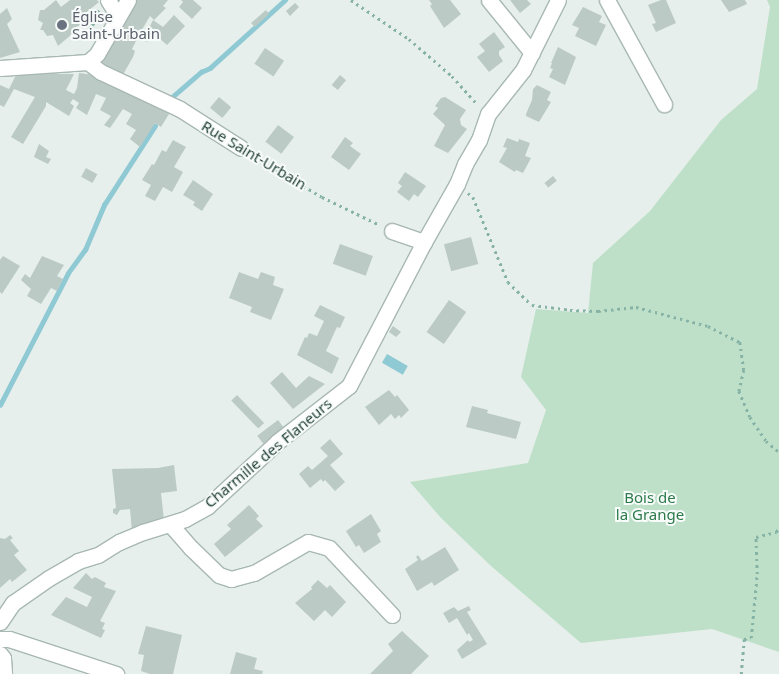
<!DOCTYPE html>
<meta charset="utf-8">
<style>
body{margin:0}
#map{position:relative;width:779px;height:674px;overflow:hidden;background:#e6efeb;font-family:"Noto Sans",sans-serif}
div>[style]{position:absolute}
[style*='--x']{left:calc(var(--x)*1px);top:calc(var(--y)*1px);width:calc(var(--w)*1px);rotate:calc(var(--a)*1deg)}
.green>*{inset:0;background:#bfe0c8}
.water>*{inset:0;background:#8ec9d4;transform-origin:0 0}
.stream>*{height:4.5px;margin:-2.25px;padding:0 2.25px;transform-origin:2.25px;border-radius:2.25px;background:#8ec9d4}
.building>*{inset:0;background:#bbcac4;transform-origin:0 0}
.path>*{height:2.5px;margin-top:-1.25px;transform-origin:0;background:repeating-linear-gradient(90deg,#86b3a5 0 2.5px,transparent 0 6.5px)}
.roads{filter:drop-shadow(1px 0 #a8b8b2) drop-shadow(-1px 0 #a8b8b2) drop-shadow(0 1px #a8b8b2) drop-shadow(0 -1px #a8b8b2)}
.minor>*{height:15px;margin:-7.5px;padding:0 7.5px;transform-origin:7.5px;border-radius:7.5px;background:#fff}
.dots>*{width:14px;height:14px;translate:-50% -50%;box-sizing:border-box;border:2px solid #f7fbf9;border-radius:50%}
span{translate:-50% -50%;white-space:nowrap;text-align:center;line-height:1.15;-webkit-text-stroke:4px #f7fbf9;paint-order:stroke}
.worship-label{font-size:15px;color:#5b616d}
.left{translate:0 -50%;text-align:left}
.street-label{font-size:15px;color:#24423a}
.park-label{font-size:15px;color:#2d7a4b}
</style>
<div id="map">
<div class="green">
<i style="clip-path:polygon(767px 0,779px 0,779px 652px,712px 629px,581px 643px,491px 566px,441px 518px,410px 482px,528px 463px,546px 410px,521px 377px,536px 309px,588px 313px,593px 263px,650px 211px,721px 120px,757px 89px,770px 7px)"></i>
</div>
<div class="water">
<i style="left:387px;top:354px;width:24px;height:10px;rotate:30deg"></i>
</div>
<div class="stream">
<i style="--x:171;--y:98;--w:40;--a:-41"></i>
<i style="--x:201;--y:72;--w:10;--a:-24"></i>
<i style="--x:210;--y:68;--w:101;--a:-42.2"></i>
<i style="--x:0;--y:405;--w:148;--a:-62.7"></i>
<i style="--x:68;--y:273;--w:29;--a:-54"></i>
<i style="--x:85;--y:250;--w:49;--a:-67.1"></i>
<i style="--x:104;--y:205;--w:94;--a:-57.2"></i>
</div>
<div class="building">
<i style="clip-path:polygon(56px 0,61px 7px,70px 0,97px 0,99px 2px,83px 15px,87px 22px,76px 27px,78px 29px,58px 46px,53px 35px,47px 36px,43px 30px,40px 30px,43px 23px,38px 20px,40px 10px,44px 10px)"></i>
<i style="clip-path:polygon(134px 0,168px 0,163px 6px,166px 8px,154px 20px,150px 16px,140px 33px,149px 39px,147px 42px,138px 37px,132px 49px,135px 51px,133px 57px,121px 78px,100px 68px)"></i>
<i style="clip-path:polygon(181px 0,193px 0,202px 8px,192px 19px,179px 7px,183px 2px)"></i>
<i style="clip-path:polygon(429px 0,450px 0,461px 14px,444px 28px,430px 6px,432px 4px)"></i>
<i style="clip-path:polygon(510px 0,527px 0,531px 4px,520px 13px)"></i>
<i style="clip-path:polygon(661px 0,666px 0,676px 23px,656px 32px,652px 24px,656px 23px,648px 5px)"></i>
<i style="clip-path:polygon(721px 0,745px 0,747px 4px,729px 12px)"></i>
<i style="clip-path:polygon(295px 3px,299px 7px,290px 16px,286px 11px)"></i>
<i style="clip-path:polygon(583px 7px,602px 16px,599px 22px,606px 25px,596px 46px,575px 36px,579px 28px,572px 25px)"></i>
<i style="clip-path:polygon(7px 8px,12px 19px,7px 24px,20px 52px,0 58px,0 14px)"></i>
<i style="clip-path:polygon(266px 10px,269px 14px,255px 27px,251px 23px)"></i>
<i style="clip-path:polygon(174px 15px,185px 26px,167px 45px,152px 32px,154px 30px,150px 26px,153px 20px,163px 27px)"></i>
<i style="clip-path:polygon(494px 32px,505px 47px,499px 51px,499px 55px,503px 61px,489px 72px,477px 57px,485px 51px,479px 44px)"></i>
<i style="clip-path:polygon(558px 47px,576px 57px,565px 85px,549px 77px,553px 69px,550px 68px,552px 63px,551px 63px)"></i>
<i style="left:265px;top:48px;width:23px;height:19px;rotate:34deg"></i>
<i style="clip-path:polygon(17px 73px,74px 74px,66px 90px,74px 94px,77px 88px,79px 73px,102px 76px,169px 114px,161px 127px,155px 123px,140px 147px,130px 139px,136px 130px,126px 124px,132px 114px,123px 109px,110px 128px,104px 125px,111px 116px,100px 110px,106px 98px,96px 94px,87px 115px,76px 108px,79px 103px,73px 99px,70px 103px,74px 106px,69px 116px,46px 102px,46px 106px,23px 144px,11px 137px,35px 97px,14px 89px,4px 107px,0 105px,0 85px,9px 89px)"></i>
<i style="left:340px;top:75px;width:8px;height:13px;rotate:40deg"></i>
<i style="clip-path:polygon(537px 85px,551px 92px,547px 100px,551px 102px,539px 122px,526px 116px,526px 114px,532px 100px,533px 89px)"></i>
<i style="left:219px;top:97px;width:16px;height:14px;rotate:40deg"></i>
<i style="clip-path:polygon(445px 97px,466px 110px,460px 119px,461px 125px,467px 129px,448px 153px,434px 146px,445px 125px,433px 114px,438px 108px,435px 106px,441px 98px)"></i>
<i style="left:278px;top:125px;width:20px;height:21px;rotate:37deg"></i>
<i style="clip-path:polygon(345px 137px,353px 143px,350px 146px,361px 154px,349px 170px,331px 157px)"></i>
<i style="clip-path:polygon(507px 138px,518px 142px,519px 139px,530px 143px,525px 156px,531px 158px,523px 173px,516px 170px,515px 172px,499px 162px,507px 148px,503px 147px)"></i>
<i style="clip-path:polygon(173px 140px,186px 147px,174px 167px,183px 172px,172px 192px,163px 187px,155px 201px,145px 196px,151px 185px,142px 180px,152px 164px,154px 165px,162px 150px,166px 152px)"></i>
<i style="clip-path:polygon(39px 144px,49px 151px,46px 157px,51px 159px,48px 164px,34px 157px)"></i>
<i style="left:86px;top:168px;width:13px;height:10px;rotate:29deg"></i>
<i style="clip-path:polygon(405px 172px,426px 186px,418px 197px,414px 194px,409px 201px,397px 192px,402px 186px,398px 183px)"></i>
<i style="left:553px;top:176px;width:6px;height:11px;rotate:51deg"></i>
<i style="clip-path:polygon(193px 180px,213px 194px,202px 211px,193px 205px,195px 202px,183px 195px)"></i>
<i style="left:471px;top:237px;width:28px;height:28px;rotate:75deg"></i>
<i style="left:340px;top:244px;width:35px;height:21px;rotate:20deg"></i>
<i style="clip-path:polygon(3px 256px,20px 266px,2px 294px,0 292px,0 260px)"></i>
<i style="clip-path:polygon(42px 256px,64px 265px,57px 276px,63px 279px,57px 291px,51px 288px,41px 304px,27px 296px,31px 289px,21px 280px,25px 274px,30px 278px)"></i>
<i style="clip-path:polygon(239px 272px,258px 279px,261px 272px,275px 277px,273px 285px,284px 289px,271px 320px,250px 312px,252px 307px,229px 298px)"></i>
<i style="left:449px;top:300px;width:21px;height:39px;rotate:35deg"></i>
<i style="clip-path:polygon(320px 305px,345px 317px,340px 328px,337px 327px,326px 351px,339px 358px,332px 374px,297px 355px,305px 337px,307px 338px,309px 333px,317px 336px,324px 321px,314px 316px)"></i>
<i style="clip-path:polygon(393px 326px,401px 332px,396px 337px,389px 332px)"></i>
<i style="clip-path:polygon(282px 372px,296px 388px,309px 376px,325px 384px,293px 409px,270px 383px)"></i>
<i style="clip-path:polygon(389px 390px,395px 397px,397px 395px,409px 410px,401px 418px,399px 415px,395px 419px,391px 414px,379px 425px,365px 407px)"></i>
<i style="left:237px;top:395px;width:39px;height:8px;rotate:46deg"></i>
<i style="clip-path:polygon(472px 406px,488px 410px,487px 413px,521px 422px,516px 439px,466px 427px)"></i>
<i style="left:278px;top:420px;width:10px;height:26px;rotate:53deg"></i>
<i style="clip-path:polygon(330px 439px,343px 454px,330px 465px,345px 482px,335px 491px,325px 480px,323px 482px,321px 479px,310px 488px,299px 474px,308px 466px,312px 470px,328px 456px,320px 448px)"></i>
<i style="clip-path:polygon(174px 465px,177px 491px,161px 493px,164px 520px,132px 532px,130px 509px,120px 510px,117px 515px,113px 513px,113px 509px,116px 508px,112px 469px,158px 468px)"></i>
<i style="clip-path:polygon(249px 505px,259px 516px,256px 519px,263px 526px,225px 557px,214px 544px,231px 529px,227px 525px)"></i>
<i style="clip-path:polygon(371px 514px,381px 531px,377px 534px,381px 542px,364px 553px,359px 545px,356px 547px,346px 531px)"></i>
<i style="clip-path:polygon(10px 535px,13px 538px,10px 540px,19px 551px,14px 555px,27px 570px,12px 582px,10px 579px,0 588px,0 538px,5px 539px)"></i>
<i style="clip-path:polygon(445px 547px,459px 570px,434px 586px,432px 582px,417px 591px,405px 569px,418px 560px,416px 557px,418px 555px,422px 561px)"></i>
<i style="clip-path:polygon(86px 573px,92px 579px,95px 577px,106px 583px,104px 587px,116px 591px,100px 621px,105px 623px,102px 629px,105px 630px,101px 638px,51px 615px,66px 597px,87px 607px,92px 597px,73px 588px)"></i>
<i style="clip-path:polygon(318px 580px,327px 588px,330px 585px,346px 602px,332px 617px,325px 610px,314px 621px,295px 603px,312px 589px,311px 587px)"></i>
<i style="clip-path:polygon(469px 606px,471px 610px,467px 612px,487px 644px,462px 659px,457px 650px,468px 640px,469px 642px,473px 640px,469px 633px,467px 635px,457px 618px,449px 623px,443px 613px,454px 607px,458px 611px)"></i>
<i style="clip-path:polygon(146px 626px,182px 635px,173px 674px,150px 674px,141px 671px,144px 655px,138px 654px)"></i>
<i style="clip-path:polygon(402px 631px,429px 656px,411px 674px,370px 674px,393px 651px,388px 644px)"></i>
<i style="clip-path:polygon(236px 652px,257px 658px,254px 669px,263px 671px,262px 674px,230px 674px)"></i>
</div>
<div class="path">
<i style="--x:351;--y:0;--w:70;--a:33.9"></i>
<i style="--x:409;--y:39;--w:57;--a:40.7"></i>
<i style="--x:452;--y:76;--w:39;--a:48"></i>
<i style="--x:76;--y:36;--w:9;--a:-21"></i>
<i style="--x:84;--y:33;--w:11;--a:-45"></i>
<i style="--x:92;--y:25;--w:9;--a:-49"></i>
<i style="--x:98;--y:18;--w:6;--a:-99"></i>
<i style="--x:97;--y:12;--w:3;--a:-45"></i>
<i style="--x:253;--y:156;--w:80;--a:30.7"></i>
<i style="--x:322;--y:197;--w:64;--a:25.8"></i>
<i style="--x:468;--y:193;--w:6;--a:39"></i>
<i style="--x:473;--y:197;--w:92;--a:67.6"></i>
<i style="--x:508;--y:282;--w:33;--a:44"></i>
<i style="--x:532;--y:305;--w:38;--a:7"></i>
<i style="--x:570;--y:310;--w:28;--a:2"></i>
<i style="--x:598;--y:311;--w:38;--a:-6"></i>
<i style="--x:636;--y:307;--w:74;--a:14.8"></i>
<i style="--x:708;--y:326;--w:36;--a:27"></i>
<i style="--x:740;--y:342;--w:28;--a:82"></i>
<i style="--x:744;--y:370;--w:22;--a:103"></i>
<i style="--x:739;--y:391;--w:28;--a:67"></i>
<i style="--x:750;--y:417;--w:29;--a:56"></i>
<i style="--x:766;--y:441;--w:17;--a:40"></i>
<i style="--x:741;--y:674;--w:35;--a:-85"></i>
<i style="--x:744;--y:639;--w:7;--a:-8"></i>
<i style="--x:751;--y:638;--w:64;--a:-84.6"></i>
<i style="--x:757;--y:574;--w:37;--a:-92"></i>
<i style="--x:756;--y:537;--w:21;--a:-14"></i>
<i style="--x:776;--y:532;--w:5;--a:-53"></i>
</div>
<div class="roads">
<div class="minor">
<i style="--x:108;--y:0;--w:19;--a:58"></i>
<i style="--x:489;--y:0;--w:68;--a:50.9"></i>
<i style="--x:607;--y:0;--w:119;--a:61.3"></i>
<i style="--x:88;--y:62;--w:16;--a:38"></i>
<i style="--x:101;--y:72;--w:87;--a:25.1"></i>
<i style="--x:180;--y:109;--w:72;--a:32.6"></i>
<i style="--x:0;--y:68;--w:88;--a:-3.9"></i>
<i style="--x:88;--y:62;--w:12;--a:-42"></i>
<i style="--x:97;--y:54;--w:62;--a:-60.1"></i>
<i style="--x:392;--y:231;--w:34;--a:19"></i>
<i style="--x:170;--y:524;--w:32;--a:49"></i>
<i style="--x:191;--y:548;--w:39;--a:44"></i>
<i style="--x:219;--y:575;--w:13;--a:18"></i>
<i style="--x:231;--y:579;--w:24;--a:-15"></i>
<i style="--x:254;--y:573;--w:62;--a:-29.9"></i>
<i style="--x:308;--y:542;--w:22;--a:16"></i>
<i style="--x:329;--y:548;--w:92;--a:46.8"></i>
<i style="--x:0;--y:622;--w:23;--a:-56"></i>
<i style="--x:13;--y:603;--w:44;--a:-34.8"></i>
<i style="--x:49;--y:578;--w:34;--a:-30"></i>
<i style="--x:78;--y:561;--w:21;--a:-17"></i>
<i style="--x:98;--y:555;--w:25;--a:-32"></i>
<i style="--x:119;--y:542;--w:26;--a:-23"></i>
<i style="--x:143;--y:532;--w:44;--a:-17.2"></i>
<i style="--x:185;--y:519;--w:26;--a:-29"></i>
<i style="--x:208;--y:506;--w:94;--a:-42.8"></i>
<i style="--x:277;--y:442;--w:91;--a:-37.9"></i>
<i style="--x:349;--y:386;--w:162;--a:-62.5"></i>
<i style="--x:424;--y:242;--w:67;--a:-60.4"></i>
<i style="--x:457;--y:184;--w:22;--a:-68"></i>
<i style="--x:465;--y:164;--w:28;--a:-60"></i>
<i style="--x:479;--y:140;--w:28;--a:-71"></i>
<i style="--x:488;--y:114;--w:56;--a:-51.5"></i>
<i style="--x:523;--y:70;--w:78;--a:-63.4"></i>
<i style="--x:0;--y:639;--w:9;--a:0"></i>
<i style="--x:9;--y:639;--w:113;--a:18.1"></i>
<i style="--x:0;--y:654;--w:5;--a:53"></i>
<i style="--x:3;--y:658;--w:16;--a:86"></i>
</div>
</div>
<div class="dots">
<i style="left:62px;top:25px;background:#6b7280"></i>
</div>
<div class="worship-label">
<span class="left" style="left:72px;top:25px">Église<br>Saint-Urbain</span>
</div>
<div class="street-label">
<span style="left:254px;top:155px;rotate:31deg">Rue Saint-Urbain</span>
<span style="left:268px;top:453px;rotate:-40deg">Charmille des Flaneurs</span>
</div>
<div class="park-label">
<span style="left:650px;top:506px">Bois de<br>la Grange</span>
</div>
</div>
